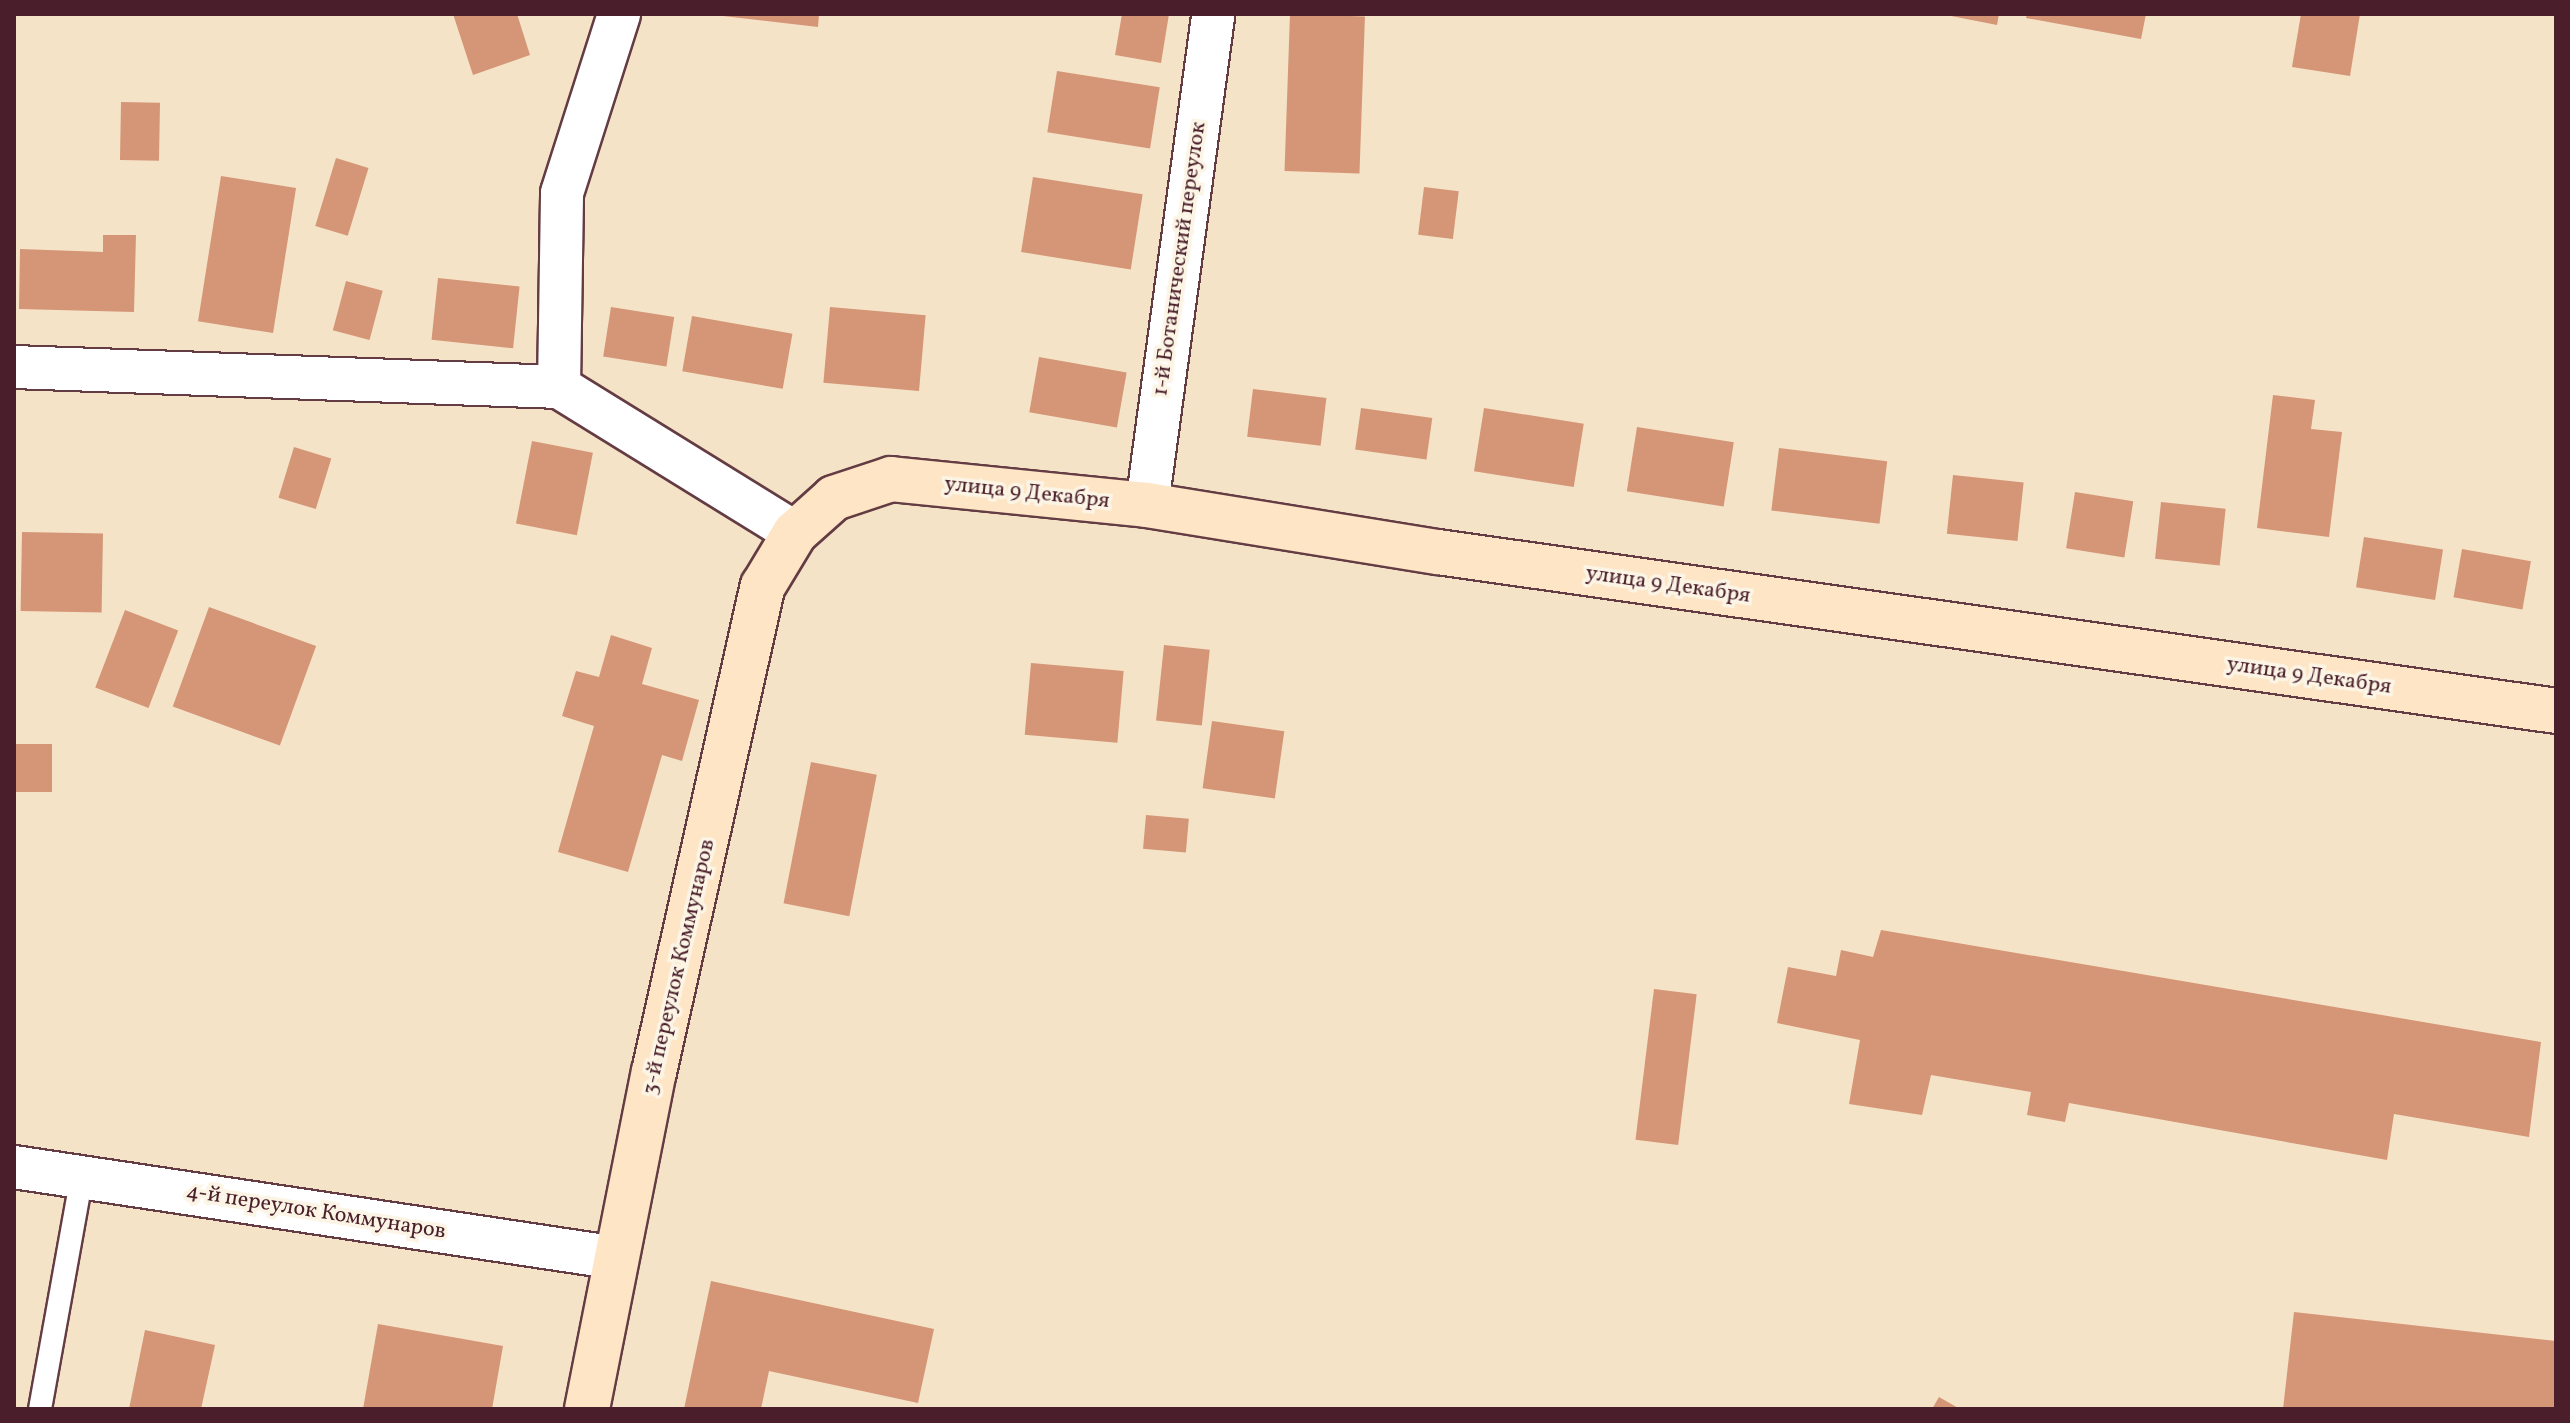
<!DOCTYPE html>
<meta charset="utf-8">
<style>
body{margin:0}
#map{position:relative;width:2570px;height:1423px;overflow:hidden;background:#f5e3c8;font-family:Vollkorn,serif}
div>[style]{position:absolute}
[style*='--x']{left:calc(var(--x)*1px);top:calc(var(--y)*1px);width:calc(var(--w)*1px);rotate:calc(var(--a)*1deg)}
.building>*{inset:0;background:#d49676;transform-origin:0 0}
.roads{filter:drop-shadow(2px 0 #643c43) drop-shadow(-2px 0 #643c43) drop-shadow(0 2px #643c43) drop-shadow(0 -2px #643c43)}
.lane>*{height:22px;margin:-11px;padding:0 11px;transform-origin:11px;border-radius:11px;background:#fff}
.street>*{height:42px;margin:-21px;padding:0 21px;transform-origin:21px;border-radius:21px;background:#fff}
.secondary>*{height:44px;margin:-22px;padding:0 22px;transform-origin:22px;border-radius:22px;background:#fde5c5}
span{translate:-50% -50%;white-space:nowrap;text-align:center;line-height:1.15;-webkit-text-stroke:7px #fcf5e5;paint-order:stroke}
.street-label{font-size:22px;color:#4a1f2b}
.frame{position:absolute;inset:0;border:16px solid #4a1f2b;pointer-events:none}
</style>
<div id="map">
<div class="building">
<i style="clip-path:polygon(453px 14px,517px 14px,530px 55px,473px 75px)"></i>
<i style="clip-path:polygon(706px 14px,819px 14px,818px 27px)"></i>
<i style="clip-path:polygon(1122px 14px,1169px 14px,1161px 63px,1115px 55px)"></i>
<i style="left:1290px;top:14px;width:75px;height:157px;rotate:2deg"></i>
<i style="clip-path:polygon(1941px 14px,1999px 14px,1997px 25px)"></i>
<i style="clip-path:polygon(2027px 14px,2146px 14px,2141px 39px,2026px 18px)"></i>
<i style="clip-path:polygon(2301px 14px,2360px 14px,2350px 76px,2292px 67px)"></i>
<i style="left:1057px;top:71px;width:104px;height:62px;rotate:9deg"></i>
<i style="left:121px;top:102px;width:39px;height:58px;rotate:1deg"></i>
<i style="left:336px;top:158px;width:34px;height:71px;rotate:17deg"></i>
<i style="left:221px;top:176px;width:76px;height:147px;rotate:9deg"></i>
<i style="left:1033px;top:177px;width:111px;height:76px;rotate:9deg"></i>
<i style="left:1424px;top:187px;width:35px;height:48px;rotate:7deg"></i>
<i style="clip-path:polygon(103px 235px,136px 235px,134px 312px,19px 309px,20px 249px,103px 252px)"></i>
<i style="left:438px;top:278px;width:82px;height:62px;rotate:6deg"></i>
<i style="left:346px;top:281px;width:38px;height:51px;rotate:15deg"></i>
<i style="left:611px;top:307px;width:64px;height:50px;rotate:9deg"></i>
<i style="left:830px;top:307px;width:96px;height:76px;rotate:5deg"></i>
<i style="left:692px;top:316px;width:102px;height:56px;rotate:10deg"></i>
<i style="left:1039px;top:357px;width:89px;height:56px;rotate:10deg"></i>
<i style="left:1253px;top:389px;width:74px;height:48px;rotate:7deg"></i>
<i style="clip-path:polygon(2273px 395px,2315px 400px,2311px 429px,2342px 432px,2329px 537px,2257px 528px)"></i>
<i style="left:1361px;top:408px;width:72px;height:42px;rotate:8deg"></i>
<i style="left:1484px;top:408px;width:101px;height:64px;rotate:9deg"></i>
<i style="left:1637px;top:427px;width:98px;height:65px;rotate:9deg"></i>
<i style="left:532px;top:441px;width:62px;height:84px;rotate:11deg"></i>
<i style="left:294px;top:447px;width:39px;height:53px;rotate:17deg"></i>
<i style="left:1779px;top:448px;width:109px;height:63px;rotate:7deg"></i>
<i style="left:1953px;top:475px;width:71px;height:59px;rotate:6deg"></i>
<i style="left:2075px;top:492px;width:59px;height:57px;rotate:9deg"></i>
<i style="left:2161px;top:502px;width:65px;height:57px;rotate:6deg"></i>
<i style="left:22px;top:532px;width:81px;height:79px;rotate:1deg"></i>
<i style="left:2364px;top:537px;width:80px;height:51px;rotate:9deg"></i>
<i style="left:2462px;top:549px;width:70px;height:49px;rotate:10deg"></i>
<i style="left:209px;top:607px;width:114px;height:106px;rotate:20deg"></i>
<i style="left:125px;top:610px;width:57px;height:83px;rotate:21deg"></i>
<i style="clip-path:polygon(611px 635px,652px 648px,642px 684px,699px 700px,682px 761px,662px 755px,628px 872px,558px 852px,594px 726px,562px 716px,576px 671px,599px 677px)"></i>
<i style="left:1164px;top:645px;width:46px;height:76px;rotate:6deg"></i>
<i style="left:1031px;top:663px;width:93px;height:72px;rotate:5deg"></i>
<i style="left:1212px;top:721px;width:73px;height:68px;rotate:8deg"></i>
<i style="left:14px;top:744px;width:38px;height:48px"></i>
<i style="left:811px;top:762px;width:67px;height:144px;rotate:11deg"></i>
<i style="left:1146px;top:815px;width:43px;height:34px;rotate:5deg"></i>
<i style="clip-path:polygon(1881px 930px,2541px 1042px,2529px 1137px,2394px 1114px,2387px 1160px,2069px 1103px,2065px 1122px,2027px 1115px,2031px 1092px,1931px 1075px,1922px 1115px,1849px 1104px,1860px 1040px,1777px 1023px,1788px 967px,1836px 976px,1841px 950px,1873px 957px)"></i>
<i style="left:1654px;top:989px;width:43px;height:152px;rotate:7deg"></i>
<i style="clip-path:polygon(711px 1281px,934px 1329px,918px 1403px,769px 1371px,761px 1409px,684px 1409px)"></i>
<i style="clip-path:polygon(2294px 1312px,2556px 1341px,2556px 1409px,2283px 1409px)"></i>
<i style="clip-path:polygon(378px 1324px,503px 1346px,492px 1409px,363px 1409px)"></i>
<i style="clip-path:polygon(145px 1330px,215px 1345px,201px 1409px,129px 1409px)"></i>
<i style="clip-path:polygon(1939px 1397px,1960px 1409px,1932px 1409px)"></i>
</div>
<div class="roads">
<div class="lane">
<i style="--x:40;--y:1409;--w:237;--a:-79.8"></i>
</div>
<div class="street">
<i style="--x:14;--y:367;--w:545;--a:2.1"></i>
<i style="--x:559;--y:387;--w:278;--a:31.7"></i>
<i style="--x:559;--y:387;--w:194;--a:-89.1"></i>
<i style="--x:562;--y:193;--w:188;--a:-72.3"></i>
<i style="--x:1147;--y:505;--w:495;--a:-82.3"></i>
<i style="--x:14;--y:1167;--w:610;--a:8.58"></i>
</div>
<div class="secondary">
<i style="--x:587;--y:1409;--w:344;--a:-78.8"></i>
<i style="--x:654;--y:1072;--w:498;--a:-77.4"></i>
<i style="--x:763;--y:586;--w:62;--a:-58.9"></i>
<i style="--x:795;--y:533;--w:52;--a:-41.9"></i>
<i style="--x:834;--y:498;--w:60;--a:-18.4"></i>
<i style="--x:891;--y:479;--w:257;--a:5.8"></i>
<i style="--x:1147;--y:505;--w:295;--a:9.2"></i>
<i style="--x:1438;--y:552;--w:1129;--a:8.09"></i>
</div>
</div>
<div class="street-label">
<span style="left:1180px;top:259px;rotate:-82deg">1-й Ботанический переулок</span>
<span style="left:1027px;top:493px;rotate:6deg">улица 9 Декабря</span>
<span style="left:1668px;top:585px;rotate:8deg">улица 9 Декабря</span>
<span style="left:2309px;top:676px;rotate:8deg">улица 9 Декабря</span>
<span style="left:679px;top:967px;rotate:-77deg">3-й переулок Коммунаров</span>
<span style="left:316px;top:1212px;rotate:9deg">4-й переулок Коммунаров</span>
</div>
<div class="frame"></div>
</div>
